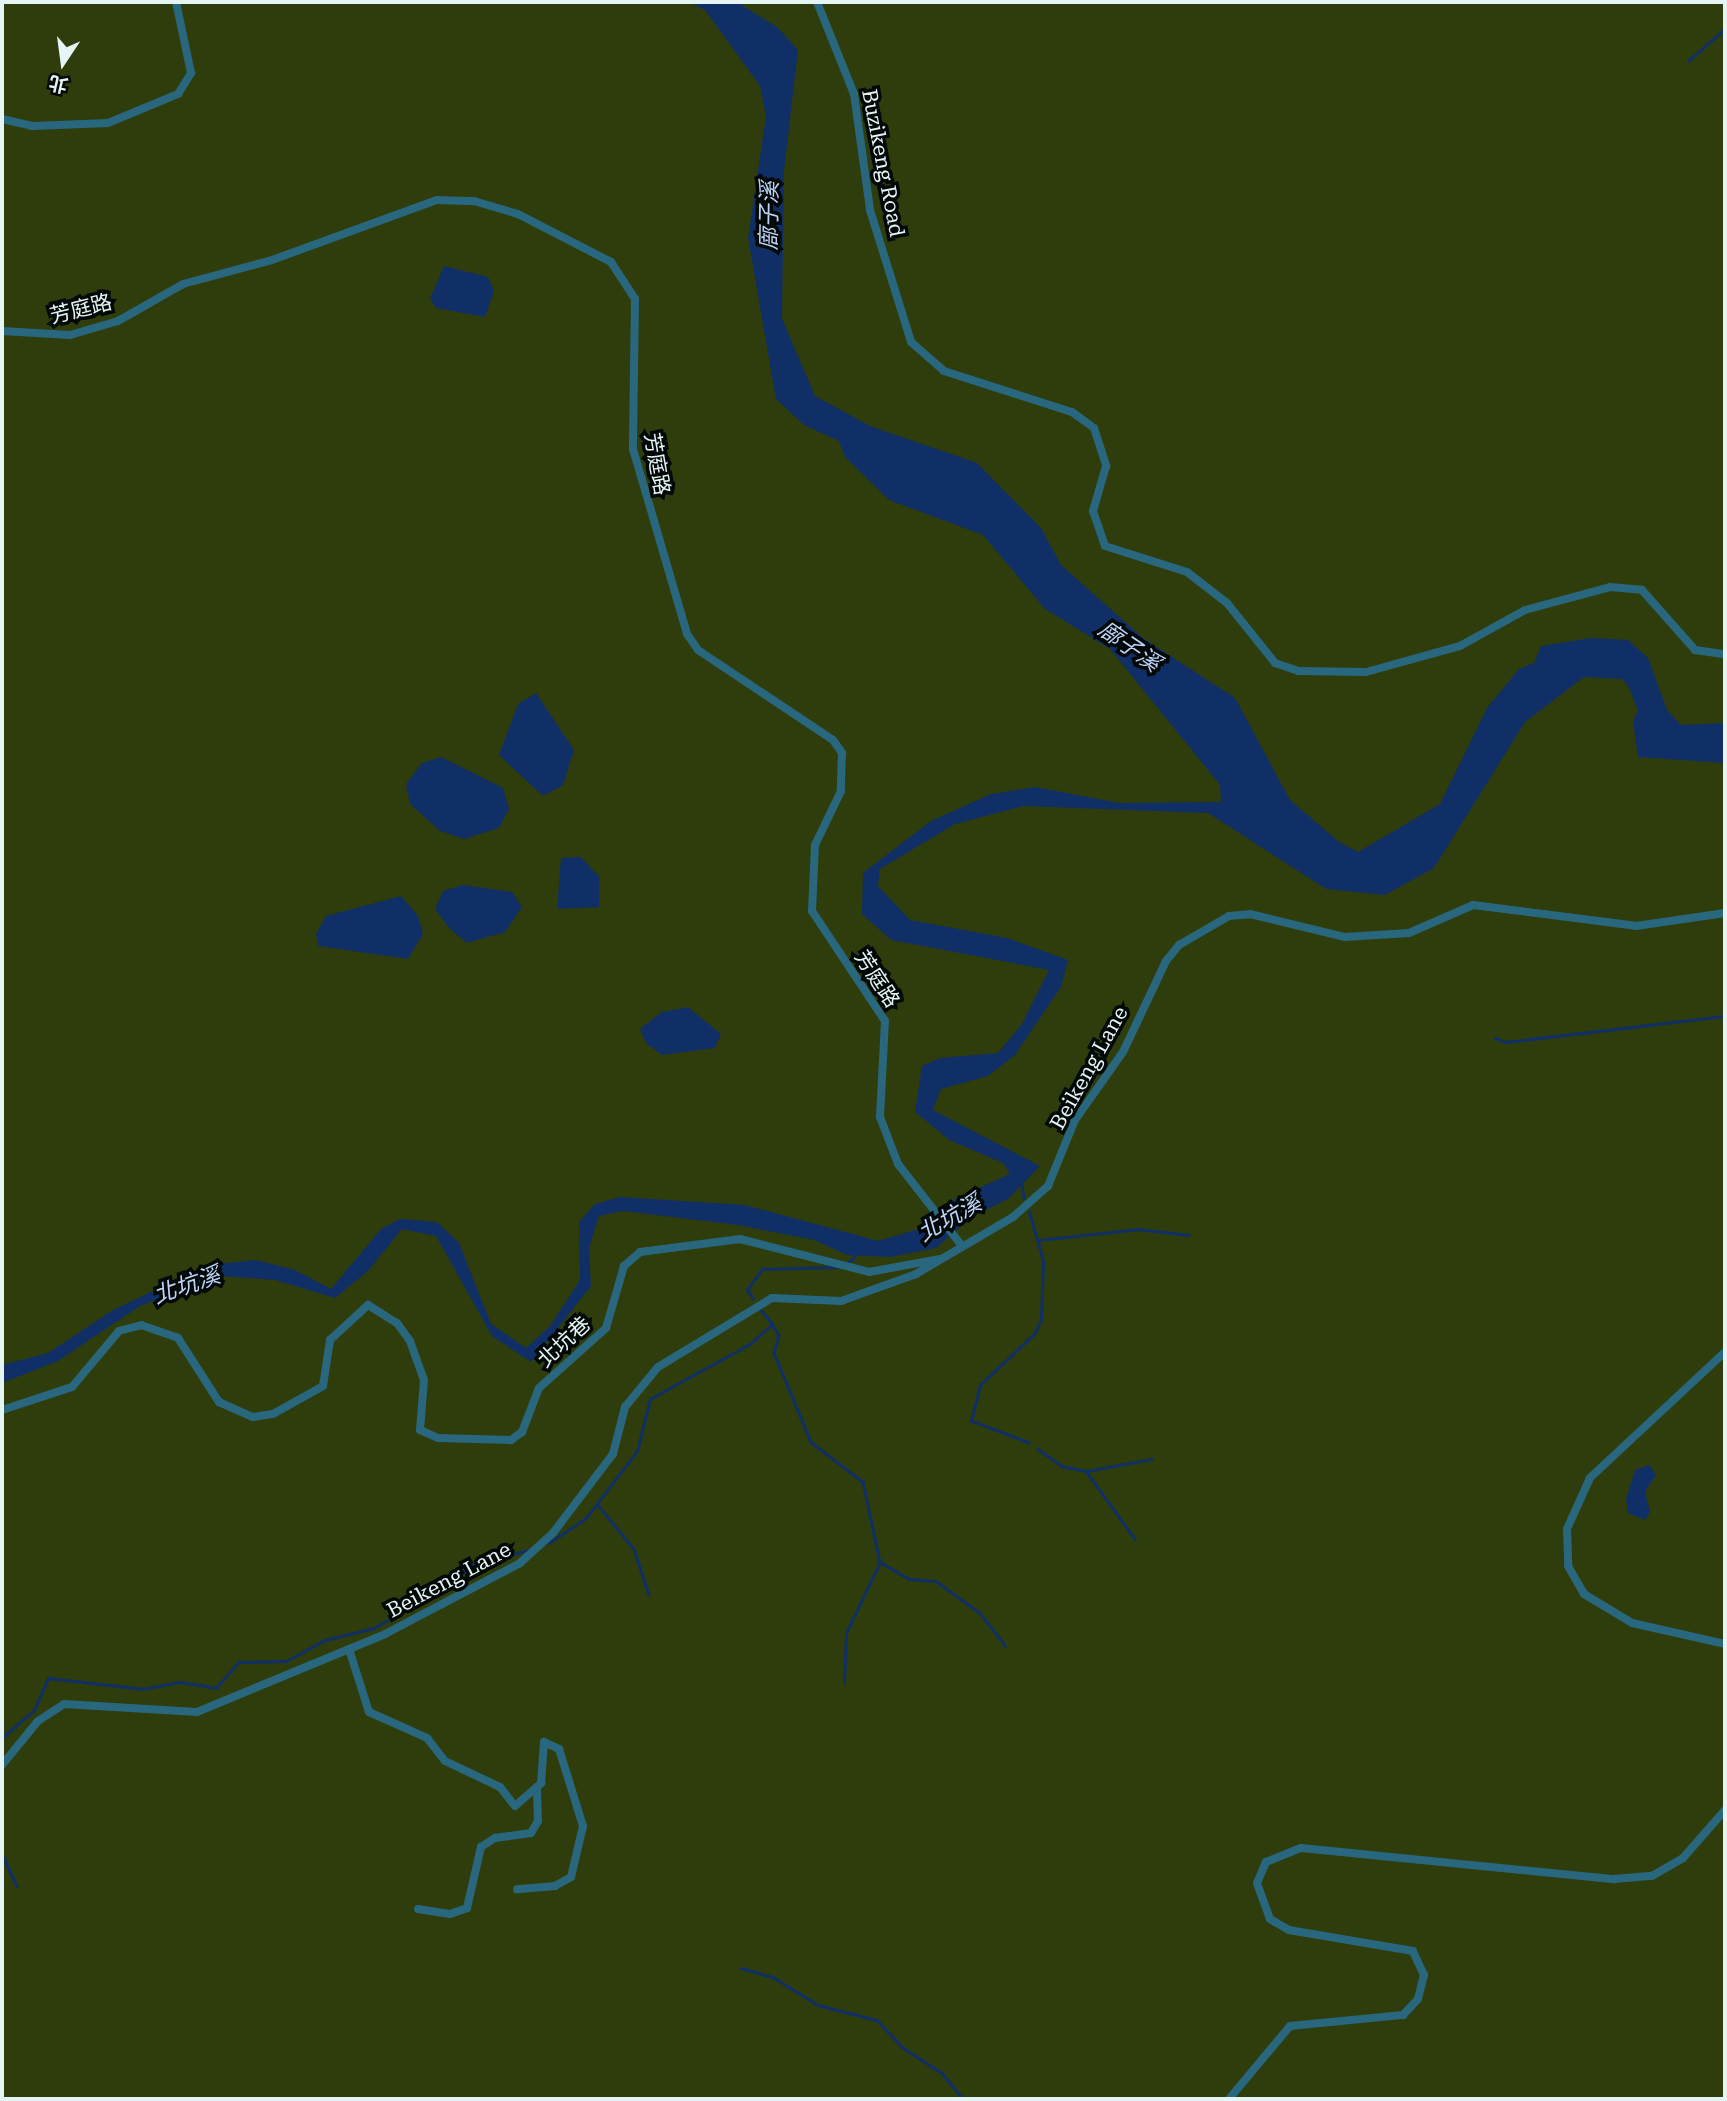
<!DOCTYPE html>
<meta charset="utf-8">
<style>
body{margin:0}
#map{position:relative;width:1727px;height:2101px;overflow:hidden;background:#04201f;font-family:"Roboto Serif","Noto Sans TC",serif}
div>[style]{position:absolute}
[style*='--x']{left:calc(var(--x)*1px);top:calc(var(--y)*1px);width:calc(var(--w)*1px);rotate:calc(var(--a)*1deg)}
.green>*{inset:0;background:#2e3d0b;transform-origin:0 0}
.water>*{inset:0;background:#102f66}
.stream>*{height:2.5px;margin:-1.25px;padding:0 1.25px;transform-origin:1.25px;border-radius:1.25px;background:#102f66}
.minor>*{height:8px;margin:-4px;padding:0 4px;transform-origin:4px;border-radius:4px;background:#29677f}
span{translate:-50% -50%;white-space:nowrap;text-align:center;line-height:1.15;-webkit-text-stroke:7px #010807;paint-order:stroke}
.street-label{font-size:21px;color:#e5f5f4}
.water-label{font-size:23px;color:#bed3f6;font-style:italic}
.frame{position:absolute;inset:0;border:4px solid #e5f5f4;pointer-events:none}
.north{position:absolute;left:28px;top:28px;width:70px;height:70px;-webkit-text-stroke:5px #010807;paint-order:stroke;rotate:193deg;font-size:19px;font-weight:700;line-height:28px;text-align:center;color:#e5f5f4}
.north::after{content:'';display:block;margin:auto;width:24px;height:32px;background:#e5f5f4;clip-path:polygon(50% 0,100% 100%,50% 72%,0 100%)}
</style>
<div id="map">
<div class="green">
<i style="left:2px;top:2px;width:1723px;height:2097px"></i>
</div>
<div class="water">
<i style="clip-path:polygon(688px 2px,737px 2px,777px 27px,798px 50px,784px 171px,782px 319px,815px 396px,870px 426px,977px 463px,1041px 528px,1061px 565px,1143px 638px,1235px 698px,1290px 800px,1339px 842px,1358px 852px,1440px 804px,1487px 708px,1519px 669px,1534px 663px,1541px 646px,1591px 638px,1628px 640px,1648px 658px,1667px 710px,1681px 725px,1725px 723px,1725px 763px,1638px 757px,1633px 722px,1638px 710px,1628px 686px,1622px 679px,1584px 677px,1525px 722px,1434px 868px,1385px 895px,1326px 889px,1208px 813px,1024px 806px,955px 824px,880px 869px,878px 886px,910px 920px,1007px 938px,1068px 960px,1061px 987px,1015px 1055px,988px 1076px,941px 1089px,933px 1110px,1040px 1166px,1008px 1199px,972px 1217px,936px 1248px,891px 1257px,847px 1255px,814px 1240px,738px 1225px,623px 1211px,599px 1216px,589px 1248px,591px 1286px,531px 1362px,492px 1336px,436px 1236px,402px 1229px,368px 1271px,335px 1298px,275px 1280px,220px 1276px,140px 1306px,58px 1361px,2px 1383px,2px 1365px,48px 1353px,113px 1310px,208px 1265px,256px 1260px,295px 1270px,331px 1289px,381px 1229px,400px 1219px,437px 1222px,459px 1243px,491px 1324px,526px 1348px,550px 1326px,580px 1280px,579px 1222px,595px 1204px,620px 1197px,745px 1205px,878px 1241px,925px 1227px,956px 1198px,1010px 1174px,1003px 1163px,949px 1140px,915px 1112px,922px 1066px,940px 1058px,998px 1053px,1022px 1024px,1049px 970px,891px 940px,862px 914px,863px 873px,931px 821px,991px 794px,1035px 787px,1119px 803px,1221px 802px,1220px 785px,1110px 649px,1045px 609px,983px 535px,889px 500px,845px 457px,839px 441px,804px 425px,776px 399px,748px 238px,766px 116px,760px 86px,705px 10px)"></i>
<i style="clip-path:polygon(444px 266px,488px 277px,494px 291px,485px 317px,436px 308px,430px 299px)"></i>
<i style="clip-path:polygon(536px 693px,574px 750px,563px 785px,543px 796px,499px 755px,518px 704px)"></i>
<i style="clip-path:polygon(441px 757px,503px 788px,509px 809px,499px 828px,464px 839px,440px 831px,410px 804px,406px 784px,422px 763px)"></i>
<i style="clip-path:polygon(581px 857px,599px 877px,599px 907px,557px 909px,561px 858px)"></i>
<i style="clip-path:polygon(463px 885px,512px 892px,522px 907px,505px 932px,467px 943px,449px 928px,435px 909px,443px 891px)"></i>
<i style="clip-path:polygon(401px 896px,418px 916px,423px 934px,408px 959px,318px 946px,316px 934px,326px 916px)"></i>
<i style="clip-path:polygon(688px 1007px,721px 1034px,715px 1048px,662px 1055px,646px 1043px,640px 1029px,662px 1012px)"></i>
<i style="clip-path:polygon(1649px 1465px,1656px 1475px,1645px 1492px,1650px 1512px,1645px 1520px,1628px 1513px,1626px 1499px,1635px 1470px)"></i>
</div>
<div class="stream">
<i style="--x:1688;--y:61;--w:49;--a:-40.9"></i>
<i style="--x:1495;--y:1038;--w:12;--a:20"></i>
<i style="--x:1506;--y:1042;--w:221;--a:-6.8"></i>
<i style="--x:1022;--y:1185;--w:13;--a:81"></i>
<i style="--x:1039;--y:1240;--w:100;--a:-6.3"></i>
<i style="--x:1138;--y:1229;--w:51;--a:6.7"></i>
<i style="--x:848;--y:1263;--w:14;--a:-45"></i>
<i style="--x:753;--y:1299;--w:11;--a:-124"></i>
<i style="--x:747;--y:1290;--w:26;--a:-54"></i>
<i style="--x:762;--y:1269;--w:77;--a:-1.5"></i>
<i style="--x:772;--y:1324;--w:13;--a:58"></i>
<i style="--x:779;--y:1335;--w:19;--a:106"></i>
<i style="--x:774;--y:1353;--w:96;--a:67.4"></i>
<i style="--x:811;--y:1442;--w:66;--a:37.6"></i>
<i style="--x:863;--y:1482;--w:82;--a:78"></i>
<i style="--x:880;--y:1562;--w:34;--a:30"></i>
<i style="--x:909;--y:1579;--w:27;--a:4"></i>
<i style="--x:936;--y:1581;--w:54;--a:36"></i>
<i style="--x:980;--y:1613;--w:41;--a:52"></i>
<i style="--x:1029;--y:1443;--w:62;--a:-159.2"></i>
<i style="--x:971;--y:1421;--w:37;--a:-76"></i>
<i style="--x:980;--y:1385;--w:76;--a:-43.4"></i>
<i style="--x:1035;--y:1333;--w:15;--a:-67"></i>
<i style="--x:1041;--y:1319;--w:58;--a:-88"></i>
<i style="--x:1043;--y:1261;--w:51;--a:-105.9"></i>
<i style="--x:1037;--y:1448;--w:31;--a:36"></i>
<i style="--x:1062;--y:1466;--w:25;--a:12"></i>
<i style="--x:1086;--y:1471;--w:84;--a:54.2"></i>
<i style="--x:1087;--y:1471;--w:66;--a:-10.5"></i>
<i style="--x:598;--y:1505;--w:57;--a:50.7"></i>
<i style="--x:634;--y:1549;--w:48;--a:71.9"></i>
<i style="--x:549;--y:1543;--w:45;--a:-34"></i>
<i style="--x:586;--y:1518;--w:84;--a:-52.7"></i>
<i style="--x:637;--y:1451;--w:54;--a:-76"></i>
<i style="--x:650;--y:1399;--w:114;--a:-28.8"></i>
<i style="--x:750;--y:1344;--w:30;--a:-42"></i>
<i style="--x:772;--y:1324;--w:17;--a:-130"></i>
<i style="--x:844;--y:1683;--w:50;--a:-87.7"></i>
<i style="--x:846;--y:1633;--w:79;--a:-64.4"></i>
<i style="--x:2;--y:1738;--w:43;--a:-41.2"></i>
<i style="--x:34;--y:1710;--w:35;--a:-66"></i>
<i style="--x:48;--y:1678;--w:96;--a:6.6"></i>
<i style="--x:143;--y:1689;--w:38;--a:-11"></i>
<i style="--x:180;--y:1682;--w:36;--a:9"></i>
<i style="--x:216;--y:1688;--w:35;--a:-49"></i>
<i style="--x:239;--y:1662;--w:47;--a:-1.2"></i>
<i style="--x:286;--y:1661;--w:44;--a:-28.3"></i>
<i style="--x:325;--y:1640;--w:50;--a:-13.8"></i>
<i style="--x:374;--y:1628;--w:95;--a:-30.3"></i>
<i style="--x:456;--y:1580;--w:18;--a:-49"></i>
<i style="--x:468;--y:1566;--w:62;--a:-14.9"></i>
<i style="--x:2;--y:1854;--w:35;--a:65"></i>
<i style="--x:741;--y:1968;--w:33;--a:16"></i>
<i style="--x:773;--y:1977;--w:53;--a:31.9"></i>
<i style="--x:818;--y:2005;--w:61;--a:14.3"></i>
<i style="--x:877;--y:2020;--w:37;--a:47"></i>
<i style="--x:902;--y:2047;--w:48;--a:33"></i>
<i style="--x:942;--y:2073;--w:33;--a:51"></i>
</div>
<div class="minor">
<i style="--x:817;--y:2;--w:99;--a:68.1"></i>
<i style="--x:854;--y:94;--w:117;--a:82.1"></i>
<i style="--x:870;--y:210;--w:138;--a:72.7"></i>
<i style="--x:911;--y:342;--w:44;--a:41.3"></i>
<i style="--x:944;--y:371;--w:134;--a:17.8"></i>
<i style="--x:1072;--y:412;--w:27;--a:36"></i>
<i style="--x:1094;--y:428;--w:40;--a:72"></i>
<i style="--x:1106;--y:466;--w:47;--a:106.1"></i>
<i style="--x:1093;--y:511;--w:37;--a:71"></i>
<i style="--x:1105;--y:546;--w:86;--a:17.6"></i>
<i style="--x:1187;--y:572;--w:51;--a:37.8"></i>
<i style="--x:1227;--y:603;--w:77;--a:51.3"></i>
<i style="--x:1275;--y:663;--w:24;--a:19"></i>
<i style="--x:1298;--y:671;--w:68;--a:0.8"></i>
<i style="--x:1366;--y:672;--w:98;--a:-15.5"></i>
<i style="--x:1460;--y:646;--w:74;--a:-29"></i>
<i style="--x:1525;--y:610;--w:88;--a:-15.1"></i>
<i style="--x:1610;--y:587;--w:32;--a:5"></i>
<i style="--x:1642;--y:590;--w:80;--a:48.5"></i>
<i style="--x:1695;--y:650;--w:30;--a:8"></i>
<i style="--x:2;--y:119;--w:31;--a:13"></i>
<i style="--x:32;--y:126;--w:76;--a:-2.3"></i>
<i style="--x:108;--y:123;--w:76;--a:-22.5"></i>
<i style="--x:178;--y:94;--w:25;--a:-58"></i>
<i style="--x:191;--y:73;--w:73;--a:-101.9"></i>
<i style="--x:2;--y:331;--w:68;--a:3.4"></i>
<i style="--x:70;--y:335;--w:50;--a:-16.3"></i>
<i style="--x:118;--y:321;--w:75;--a:-29.6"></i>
<i style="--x:183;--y:284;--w:92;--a:-15.1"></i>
<i style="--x:272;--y:260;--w:176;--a:-20"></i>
<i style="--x:437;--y:200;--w:37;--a:2"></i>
<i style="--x:474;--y:201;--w:46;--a:16.5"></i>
<i style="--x:518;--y:214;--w:105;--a:27.3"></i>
<i style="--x:611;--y:262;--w:44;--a:57"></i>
<i style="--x:635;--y:299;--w:150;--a:90.8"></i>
<i style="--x:633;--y:449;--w:193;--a:73.7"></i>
<i style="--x:687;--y:634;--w:19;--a:55"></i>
<i style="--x:698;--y:650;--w:162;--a:33.7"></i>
<i style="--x:833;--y:740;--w:16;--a:55"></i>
<i style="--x:842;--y:753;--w:38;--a:92"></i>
<i style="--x:841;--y:791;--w:60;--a:115.7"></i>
<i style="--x:815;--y:845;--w:66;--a:92.6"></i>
<i style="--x:812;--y:911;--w:132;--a:56.4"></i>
<i style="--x:885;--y:1021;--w:96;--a:93"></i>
<i style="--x:880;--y:1117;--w:50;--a:69"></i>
<i style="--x:898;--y:1164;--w:104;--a:52"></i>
<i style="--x:1725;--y:1352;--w:185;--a:137"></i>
<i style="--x:1590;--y:1478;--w:56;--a:114.3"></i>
<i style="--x:1567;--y:1529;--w:37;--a:88"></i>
<i style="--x:1568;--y:1566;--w:32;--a:60"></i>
<i style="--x:1584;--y:1594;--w:56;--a:31.1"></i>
<i style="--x:1632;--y:1623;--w:95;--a:12.7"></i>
<i style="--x:2;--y:1410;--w:74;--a:-18.2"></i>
<i style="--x:72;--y:1387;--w:73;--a:-50"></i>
<i style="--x:119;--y:1331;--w:23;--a:-15"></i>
<i style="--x:141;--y:1325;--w:39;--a:19"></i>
<i style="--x:178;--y:1338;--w:76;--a:57.4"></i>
<i style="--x:219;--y:1402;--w:37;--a:24"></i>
<i style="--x:253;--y:1417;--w:20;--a:-9"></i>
<i style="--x:273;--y:1414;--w:57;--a:-29.2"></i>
<i style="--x:323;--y:1386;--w:47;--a:-81.3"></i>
<i style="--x:330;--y:1340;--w:52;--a:-42.6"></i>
<i style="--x:368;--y:1305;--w:34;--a:32"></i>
<i style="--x:397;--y:1323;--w:22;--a:54"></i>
<i style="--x:410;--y:1341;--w:41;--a:70.3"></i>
<i style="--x:424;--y:1380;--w:50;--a:94.6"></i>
<i style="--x:420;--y:1430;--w:20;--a:24"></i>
<i style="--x:438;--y:1438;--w:73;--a:1.6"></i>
<i style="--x:511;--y:1440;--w:14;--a:-36"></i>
<i style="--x:522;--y:1432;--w:47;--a:-68.9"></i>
<i style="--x:539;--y:1388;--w:90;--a:-41.8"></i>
<i style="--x:606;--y:1328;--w:65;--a:-73.8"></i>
<i style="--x:624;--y:1266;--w:21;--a:-41"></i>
<i style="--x:640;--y:1252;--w:101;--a:-7.4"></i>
<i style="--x:740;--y:1239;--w:133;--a:14.3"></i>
<i style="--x:869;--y:1272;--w:71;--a:-10.5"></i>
<i style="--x:349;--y:1649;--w:66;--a:72.4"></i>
<i style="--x:369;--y:1712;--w:64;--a:24.1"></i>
<i style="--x:427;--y:1738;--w:29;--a:52"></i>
<i style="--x:445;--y:1761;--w:61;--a:25.3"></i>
<i style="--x:500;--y:1787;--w:24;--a:52"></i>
<i style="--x:515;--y:1806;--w:35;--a:-41"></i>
<i style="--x:541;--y:1783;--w:41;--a:-85.8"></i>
<i style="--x:544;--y:1742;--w:17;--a:25"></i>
<i style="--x:559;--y:1749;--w:81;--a:72.7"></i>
<i style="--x:583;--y:1826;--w:52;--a:103.2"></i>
<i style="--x:571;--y:1877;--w:18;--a:151"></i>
<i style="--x:555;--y:1886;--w:38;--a:175"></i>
<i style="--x:2;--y:1765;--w:57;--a:-50.7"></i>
<i style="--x:38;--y:1721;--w:31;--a:-33"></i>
<i style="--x:64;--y:1704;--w:133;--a:3.4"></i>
<i style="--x:197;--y:1712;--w:204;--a:-22.5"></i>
<i style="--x:385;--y:1634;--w:153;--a:-27.7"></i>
<i style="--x:520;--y:1563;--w:45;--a:-42.3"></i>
<i style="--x:553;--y:1533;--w:99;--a:-52.8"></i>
<i style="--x:613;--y:1454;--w:49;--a:-75.7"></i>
<i style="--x:625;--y:1407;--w:52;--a:-50.5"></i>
<i style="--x:658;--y:1367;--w:133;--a:-31.2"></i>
<i style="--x:772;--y:1298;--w:69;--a:2.5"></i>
<i style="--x:841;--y:1301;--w:80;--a:-19.8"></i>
<i style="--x:916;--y:1274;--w:113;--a:-30.4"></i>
<i style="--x:1013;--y:1217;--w:47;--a:-41.5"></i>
<i style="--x:1048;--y:1186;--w:71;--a:-67.8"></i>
<i style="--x:1075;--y:1120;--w:83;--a:-54.8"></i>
<i style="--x:1123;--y:1052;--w:101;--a:-64.7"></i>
<i style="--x:1166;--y:961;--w:21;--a:-51"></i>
<i style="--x:1179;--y:945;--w:58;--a:-30.1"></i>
<i style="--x:1229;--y:916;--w:21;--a:-5"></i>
<i style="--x:1250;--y:914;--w:98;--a:13.6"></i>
<i style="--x:1345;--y:937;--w:64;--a:-3.6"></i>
<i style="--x:1409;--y:933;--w:70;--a:-23.6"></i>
<i style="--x:1473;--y:905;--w:164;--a:7.3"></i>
<i style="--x:1636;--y:926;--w:90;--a:-8.3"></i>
<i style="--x:418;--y:1909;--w:32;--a:9"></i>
<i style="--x:450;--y:1914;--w:18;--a:-19"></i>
<i style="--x:467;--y:1908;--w:63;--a:-77.1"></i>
<i style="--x:481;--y:1847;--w:17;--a:-33"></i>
<i style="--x:495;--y:1838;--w:36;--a:-8"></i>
<i style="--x:531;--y:1833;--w:14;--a:-60"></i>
<i style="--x:538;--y:1821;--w:34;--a:-92"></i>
<i style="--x:1229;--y:2099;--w:95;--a:-50.1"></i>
<i style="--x:1290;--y:2026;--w:114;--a:-5.6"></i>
<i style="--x:1403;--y:2015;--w:22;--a:-47"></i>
<i style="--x:1418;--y:1999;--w:25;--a:-76"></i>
<i style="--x:1424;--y:1975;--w:26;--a:-115"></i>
<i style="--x:1413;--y:1951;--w:126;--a:-170.4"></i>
<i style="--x:1289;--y:1930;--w:22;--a:-150"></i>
<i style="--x:1270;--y:1919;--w:38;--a:-110"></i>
<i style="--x:1257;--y:1883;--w:23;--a:-67"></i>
<i style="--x:1266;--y:1862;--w:38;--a:-22"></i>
<i style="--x:1301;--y:1848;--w:315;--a:5.7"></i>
<i style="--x:1614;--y:1879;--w:38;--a:-5"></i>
<i style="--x:1652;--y:1876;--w:36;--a:-30"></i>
<i style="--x:1683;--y:1858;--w:64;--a:-48.8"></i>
</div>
<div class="street-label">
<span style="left:883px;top:163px;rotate:79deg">Buzikeng Road</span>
<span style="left:81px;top:309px;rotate:-14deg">芳庭路</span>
<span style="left:657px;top:464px;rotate:80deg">芳庭路</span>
<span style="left:877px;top:979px;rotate:57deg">芳庭路</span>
<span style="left:1089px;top:1068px;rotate:-61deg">Beikeng Lane</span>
<span style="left:564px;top:1342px;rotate:-43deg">北坑巷</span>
<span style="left:449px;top:1580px;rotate:-28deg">Beikeng Lane</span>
</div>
<div class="water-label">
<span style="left:770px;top:216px;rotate:-89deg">廍子溪</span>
<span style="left:1129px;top:647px;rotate:35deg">廍子溪</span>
<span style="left:950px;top:1219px;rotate:-30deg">北坑溪</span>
<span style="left:187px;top:1286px;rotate:-19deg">北坑溪</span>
</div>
<div class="frame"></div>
<div class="north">北</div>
</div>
